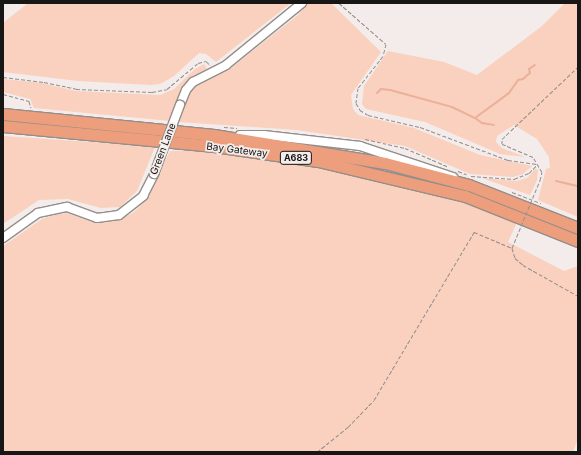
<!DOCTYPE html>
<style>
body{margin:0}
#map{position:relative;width:581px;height:455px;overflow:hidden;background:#f3ecea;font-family:Inter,sans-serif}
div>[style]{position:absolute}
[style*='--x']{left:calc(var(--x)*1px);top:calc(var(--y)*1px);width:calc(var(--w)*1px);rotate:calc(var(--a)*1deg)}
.green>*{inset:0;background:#fad0be}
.stream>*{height:2px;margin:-1px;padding:0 1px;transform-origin:1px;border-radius:1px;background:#ebb098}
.path>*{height:1px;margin-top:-0.5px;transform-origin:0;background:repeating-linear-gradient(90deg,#938e8d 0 4px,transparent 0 6px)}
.roads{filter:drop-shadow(1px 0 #938e8b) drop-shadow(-1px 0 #938e8b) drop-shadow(0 1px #938e8b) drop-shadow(0 -1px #938e8b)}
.minor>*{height:8px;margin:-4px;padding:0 4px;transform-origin:4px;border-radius:4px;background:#fff}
.highway>*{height:11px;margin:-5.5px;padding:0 5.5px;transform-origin:5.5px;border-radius:5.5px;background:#ed9e7c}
.path-bridge>*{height:1px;margin-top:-0.5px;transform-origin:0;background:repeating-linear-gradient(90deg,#938e8d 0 4px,transparent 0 6px)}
.bridges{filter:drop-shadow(1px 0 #938e8b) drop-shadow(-1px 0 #938e8b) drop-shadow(0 1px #938e8b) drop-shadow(0 -1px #938e8b)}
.minor-bridge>*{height:8px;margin:-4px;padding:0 4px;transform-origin:4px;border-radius:4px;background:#fff}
span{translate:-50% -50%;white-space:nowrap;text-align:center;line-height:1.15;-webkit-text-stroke:3.5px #f3ecea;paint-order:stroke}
.shield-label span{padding:1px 3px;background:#f3ecea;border:1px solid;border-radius:3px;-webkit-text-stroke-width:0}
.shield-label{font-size:9px;color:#191716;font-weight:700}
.street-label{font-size:10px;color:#191716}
.frame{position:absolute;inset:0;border:4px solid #191716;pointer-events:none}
</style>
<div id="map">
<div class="green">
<i style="clip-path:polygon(28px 3px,291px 3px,216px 62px,206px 54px,199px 53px,174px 76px,160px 84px,151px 85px,78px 81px,3px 72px,3px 23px)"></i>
<i style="clip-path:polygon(308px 3px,331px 3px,381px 52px,351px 95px,353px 109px,358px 115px,414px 128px,480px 155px,532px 166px,523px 174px,513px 177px,470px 174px,405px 146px,297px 130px,179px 122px,188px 95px,193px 85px,223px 69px,227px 71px,298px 15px)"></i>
<i style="clip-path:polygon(565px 3px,578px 3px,578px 217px,538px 200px,546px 169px,550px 168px,549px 157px,537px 139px,514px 125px,497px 136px,496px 142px,502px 148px,525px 157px,500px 154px,425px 122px,366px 109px,362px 104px,364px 86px,388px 51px,444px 62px,477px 75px,542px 26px)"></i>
<i style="clip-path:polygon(204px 64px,207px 69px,193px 78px,170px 121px,34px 108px,30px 99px,3px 92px,3px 79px,42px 83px,76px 91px,160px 95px,174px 89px,195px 69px)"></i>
<i style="clip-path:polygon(3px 136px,105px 143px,155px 147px,137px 191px,120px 207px,101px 208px,68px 199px,39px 200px,3px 224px)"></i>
<i style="clip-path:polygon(205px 150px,281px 160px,353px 174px,478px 205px,518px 220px,508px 242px,564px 271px,578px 266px,578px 438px,573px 452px,3px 452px,3px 246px,42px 219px,57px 214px,67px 213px,96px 223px,119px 220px,133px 213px,142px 204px,170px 151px)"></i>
<i style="clip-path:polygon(535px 169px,538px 170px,537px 180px,530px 195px,482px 178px,517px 181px,527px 178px)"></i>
</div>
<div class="stream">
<i style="--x:377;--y:93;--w:6;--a:-45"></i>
<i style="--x:381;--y:89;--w:9;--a:6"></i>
<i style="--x:390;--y:90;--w:64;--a:15.3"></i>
<i style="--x:452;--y:107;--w:25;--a:26"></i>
<i style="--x:475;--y:118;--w:42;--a:-36.3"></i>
<i style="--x:509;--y:93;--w:16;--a:-55"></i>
<i style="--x:518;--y:80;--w:5;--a:-11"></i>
<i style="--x:523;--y:79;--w:9;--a:-41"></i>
<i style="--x:530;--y:73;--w:4;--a:-104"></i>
<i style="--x:529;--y:69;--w:7;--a:-34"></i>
<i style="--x:475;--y:118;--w:9;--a:36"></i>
<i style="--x:482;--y:123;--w:12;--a:9"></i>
<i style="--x:556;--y:181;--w:23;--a:13"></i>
</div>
<div class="path">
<i style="--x:339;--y:3;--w:62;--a:41.1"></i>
<i style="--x:386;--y:44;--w:12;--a:104"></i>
<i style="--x:383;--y:56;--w:41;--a:128"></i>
<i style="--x:358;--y:88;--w:15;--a:98"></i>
<i style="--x:356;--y:103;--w:8;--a:60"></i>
<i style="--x:360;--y:110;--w:9;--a:32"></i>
<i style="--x:368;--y:115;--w:53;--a:13"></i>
<i style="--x:420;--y:127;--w:94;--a:20.6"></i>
<i style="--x:508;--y:160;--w:29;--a:8"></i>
<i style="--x:3;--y:77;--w:41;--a:7"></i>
<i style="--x:44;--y:82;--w:33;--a:12"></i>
<i style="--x:76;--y:89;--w:76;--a:2.3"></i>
<i style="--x:152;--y:92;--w:15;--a:-11"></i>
<i style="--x:167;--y:89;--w:40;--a:-40"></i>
<i style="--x:198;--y:63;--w:8;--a:-14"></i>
<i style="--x:206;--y:61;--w:6;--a:45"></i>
<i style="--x:3;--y:94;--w:27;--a:15"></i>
<i style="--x:29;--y:101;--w:7;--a:74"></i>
<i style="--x:224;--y:127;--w:13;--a:4"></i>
<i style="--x:365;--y:139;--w:41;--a:12.7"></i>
<i style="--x:405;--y:148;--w:48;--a:23.4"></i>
<i style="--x:458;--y:171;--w:9;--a:21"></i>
<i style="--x:471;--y:176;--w:43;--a:4"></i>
<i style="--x:514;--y:179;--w:16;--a:-22"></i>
<i style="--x:529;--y:173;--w:11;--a:-45"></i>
<i style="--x:540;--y:180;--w:8;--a:-76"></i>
<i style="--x:542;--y:172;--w:17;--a:-121"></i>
<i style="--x:533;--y:157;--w:34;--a:-157"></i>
<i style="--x:502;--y:144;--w:5;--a:-90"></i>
<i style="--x:502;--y:139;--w:105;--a:-43.5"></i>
<i style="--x:512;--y:192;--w:31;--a:21"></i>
<i style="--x:317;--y:452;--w:40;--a:-39"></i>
<i style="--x:348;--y:427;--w:37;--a:-46"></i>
<i style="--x:374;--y:400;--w:196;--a:-59.2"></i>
<i style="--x:474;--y:232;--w:41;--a:22.8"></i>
<i style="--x:512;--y:248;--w:10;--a:73"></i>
<i style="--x:515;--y:258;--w:11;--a:41"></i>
<i style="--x:523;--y:265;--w:63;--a:29.4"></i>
</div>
<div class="roads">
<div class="minor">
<i style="--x:180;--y:105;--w:16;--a:-68"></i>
<i style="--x:186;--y:90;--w:11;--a:-49"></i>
<i style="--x:193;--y:82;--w:37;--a:-27"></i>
<i style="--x:226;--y:65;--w:98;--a:-39.2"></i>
<i style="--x:240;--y:135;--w:24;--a:0"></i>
<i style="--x:264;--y:135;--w:97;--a:6.5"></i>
<i style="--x:360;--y:146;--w:98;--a:18.4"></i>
<i style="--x:3;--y:238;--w:43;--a:-35.5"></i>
<i style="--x:38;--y:213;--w:30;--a:-12"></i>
<i style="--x:67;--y:207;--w:32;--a:20"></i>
<i style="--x:97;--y:218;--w:22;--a:-8"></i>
<i style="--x:119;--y:215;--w:31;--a:-38"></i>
<i style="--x:143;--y:196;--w:25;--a:-63"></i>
</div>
<div class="highway">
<i style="--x:3;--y:114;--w:212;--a:5.7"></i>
<i style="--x:214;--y:135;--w:173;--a:9.3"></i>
<i style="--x:385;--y:163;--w:87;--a:14.7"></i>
<i style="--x:469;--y:185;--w:117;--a:21.5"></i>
<i style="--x:3;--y:126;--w:212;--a:5.4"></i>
<i style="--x:214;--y:146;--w:105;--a:8.2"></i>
<i style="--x:318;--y:161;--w:151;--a:13.4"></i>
<i style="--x:465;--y:196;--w:122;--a:21.7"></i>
</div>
</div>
<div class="path-bridge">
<i style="--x:512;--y:248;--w:74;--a:-67.6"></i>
</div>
<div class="bridges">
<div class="minor-bridge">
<i style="--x:154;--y:174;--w:74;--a:-69.4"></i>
</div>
</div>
<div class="shield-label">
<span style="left:296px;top:158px">A683</span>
</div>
<div class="street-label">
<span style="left:163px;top:149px;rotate:-69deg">Green Lane</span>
<span style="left:237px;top:150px;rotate:7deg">Bay Gateway</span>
</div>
<div class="frame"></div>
</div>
